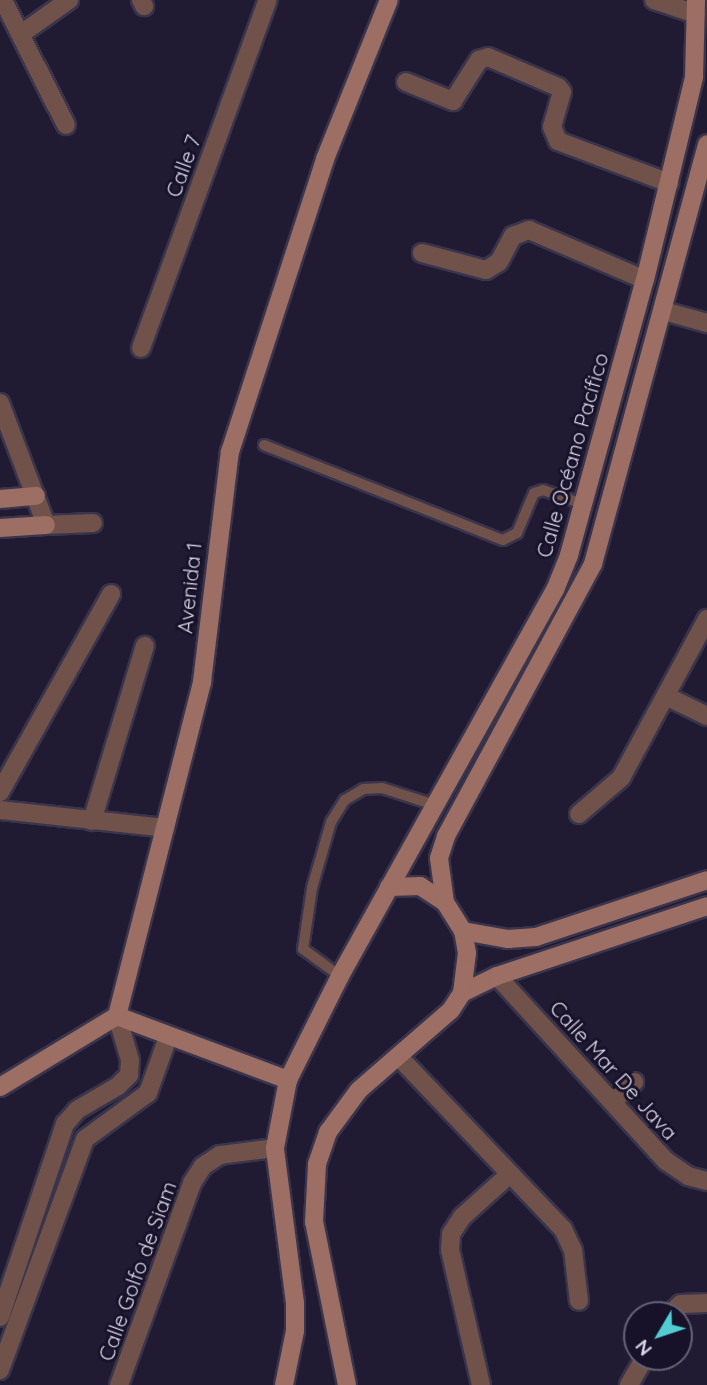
<!DOCTYPE html>
<meta charset="utf-8">
<style>
body{margin:0}
#map{position:relative;width:707px;height:1385px;overflow:hidden;background:#201b33;font-family:Quicksand,sans-serif}
div>[style]{position:absolute}
[style*='--x']{left:calc(var(--x)*1px);top:calc(var(--y)*1px);width:calc(var(--w)*1px);rotate:calc(var(--a)*1deg)}
.roads{filter:drop-shadow(2px 0 #3a354c) drop-shadow(-2px 0 #3a354c) drop-shadow(0 2px #3a354c) drop-shadow(0 -2px #3a354c)}
.lane>*{height:10px;margin:-5px;padding:0 5px;transform-origin:5px;border-radius:5px;background:#70524b}
.street>*{height:18px;margin:-9px;padding:0 9px;transform-origin:9px;border-radius:9px;background:#70524b}
.secondary>*{height:18px;margin:-9px;padding:0 9px;transform-origin:9px;border-radius:9px;background:#9d6e63}
span{translate:-50% -50%;white-space:nowrap;text-align:center;line-height:1.15;-webkit-text-stroke:6px #171229;paint-order:stroke}
.street-label{font-size:21px;color:#d9d7e7}
.north{position:absolute;left:623px;top:1301px;width:70px;height:70px;box-sizing:border-box;background:#171229;border:2px solid #656175;border-radius:50%;rotate:231deg;font-size:19px;font-weight:700;line-height:28px;text-align:center;color:#d9d7e7}
.north::after{content:'';display:block;margin:auto;width:24px;height:32px;background:#51ccd3;clip-path:polygon(50% 0,100% 100%,50% 72%,0 100%)}
</style>
<div id="map">
<div class="roads">
<div class="lane">
<i style="--x:264;--y:445;--w:257;--a:21.7"></i>
<i style="--x:503;--y:540;--w:16;--a:-27"></i>
<i style="--x:517;--y:533;--w:43;--a:-67"></i>
<i style="--x:534;--y:493;--w:9;--a:-18"></i>
<i style="--x:543;--y:490;--w:42;--a:19.3"></i>
<i style="--x:340;--y:976;--w:46;--a:-143.9"></i>
<i style="--x:303;--y:949;--w:62;--a:-81.6"></i>
<i style="--x:312;--y:888;--w:69;--a:-73.9"></i>
<i style="--x:331;--y:822;--w:26;--a:-58"></i>
<i style="--x:345;--y:800;--w:21;--a:-31"></i>
<i style="--x:363;--y:789;--w:19;--a:-3"></i>
<i style="--x:382;--y:788;--w:56;--a:17.8"></i>
</div>
<div class="street">
<i style="--x:3;--y:0;--w:140;--a:63.3"></i>
<i style="--x:141;--y:0;--w:7;--a:63"></i>
<i style="--x:654;--y:0;--w:44;--a:18.4"></i>
<i style="--x:21;--y:34;--w:59;--a:-35.3"></i>
<i style="--x:406;--y:82;--w:51;--a:22"></i>
<i style="--x:453;--y:101;--w:49;--a:-57.6"></i>
<i style="--x:479;--y:60;--w:9;--a:-18"></i>
<i style="--x:488;--y:57;--w:76;--a:23.2"></i>
<i style="--x:558;--y:87;--w:6;--a:51"></i>
<i style="--x:562;--y:92;--w:36;--a:106"></i>
<i style="--x:552;--y:127;--w:15;--a:67"></i>
<i style="--x:558;--y:141;--w:119;--a:20.7"></i>
<i style="--x:422;--y:253;--w:66;--a:14.9"></i>
<i style="--x:486;--y:270;--w:15;--a:-32"></i>
<i style="--x:499;--y:262;--w:30;--a:-62"></i>
<i style="--x:513;--y:236;--w:17;--a:-21"></i>
<i style="--x:529;--y:230;--w:126;--a:23.3"></i>
<i style="--x:664;--y:311;--w:45;--a:15.6"></i>
<i style="--x:141;--y:348;--w:370;--a:-70"></i>
<i style="--x:0;--y:403;--w:130;--a:69.3"></i>
<i style="--x:46;--y:525;--w:47;--a:-2.4"></i>
<i style="--x:666;--y:696;--w:46;--a:26"></i>
<i style="--x:0;--y:792;--w:227;--a:-60.7"></i>
<i style="--x:0;--y:810;--w:166;--a:6.2"></i>
<i style="--x:579;--y:814;--w:55;--a:-40.6"></i>
<i style="--x:621;--y:778;--w:181;--a:-61.6"></i>
<i style="--x:92;--y:821;--w:183;--a:-73.2"></i>
<i style="--x:497;--y:976;--w:251;--a:47.6"></i>
<i style="--x:666;--y:1161;--w:27;--a:34"></i>
<i style="--x:688;--y:1176;--w:20;--a:15"></i>
<i style="--x:398;--y:1056;--w:239;--a:46.4"></i>
<i style="--x:563;--y:1229;--w:23;--a:65"></i>
<i style="--x:573;--y:1250;--w:51;--a:83.3"></i>
<i style="--x:612;--y:1102;--w:30;--a:-42"></i>
<i style="--x:669;--y:1315;--w:16;--a:-43"></i>
<i style="--x:681;--y:1304;--w:26;--a:-2"></i>
<i style="--x:0;--y:1317;--w:204;--a:-71.4"></i>
<i style="--x:65;--y:1124;--w:18;--a:-49"></i>
<i style="--x:77;--y:1110;--w:48;--a:-30.3"></i>
<i style="--x:118;--y:1086;--w:16;--a:-45"></i>
<i style="--x:129;--y:1075;--w:15;--a:-86"></i>
<i style="--x:130;--y:1060;--w:46;--a:-106.5"></i>
<i style="--x:0;--y:1370;--w:246;--a:-69.8"></i>
<i style="--x:85;--y:1139;--w:78;--a:-36.1"></i>
<i style="--x:148;--y:1093;--w:59;--a:-70.3"></i>
<i style="--x:119;--y:1385;--w:215;--a:-70.1"></i>
<i style="--x:192;--y:1183;--w:20;--a:-57"></i>
<i style="--x:203;--y:1166;--w:20;--a:-33"></i>
<i style="--x:220;--y:1155;--w:55;--a:-7.3"></i>
<i style="--x:481;--y:1385;--w:139;--a:-102.9"></i>
<i style="--x:450;--y:1250;--w:16;--a:-86"></i>
<i style="--x:451;--y:1234;--w:20;--a:-57"></i>
<i style="--x:462;--y:1217;--w:64;--a:-41.9"></i>
<i style="--x:629;--y:1385;--w:32;--a:-60"></i>
</div>
<div class="secondary">
<i style="--x:0;--y:499;--w:36;--a:-5"></i>
<i style="--x:0;--y:528;--w:46;--a:-3.7"></i>
<i style="--x:389;--y:887;--w:31;--a:-2"></i>
<i style="--x:420;--y:886;--w:30;--a:33"></i>
<i style="--x:463;--y:931;--w:46;--a:10.1"></i>
<i style="--x:508;--y:939;--w:28;--a:-4"></i>
<i style="--x:536;--y:937;--w:180;--a:-18.4"></i>
<i style="--x:462;--y:993;--w:39;--a:-26"></i>
<i style="--x:497;--y:976;--w:221;--a:-18.4"></i>
<i style="--x:117;--y:1016;--w:345;--a:-75.7"></i>
<i style="--x:202;--y:682;--w:232;--a:-83.1"></i>
<i style="--x:230;--y:452;--w:308;--a:-72"></i>
<i style="--x:325;--y:159;--w:171;--a:-68.1"></i>
<i style="--x:117;--y:1016;--w:183;--a:20.5"></i>
<i style="--x:0;--y:1087;--w:137;--a:-31.3"></i>
<i style="--x:284;--y:1385;--w:55;--a:-78.5"></i>
<i style="--x:295;--y:1331;--w:28;--a:-90"></i>
<i style="--x:295;--y:1303;--w:156;--a:-97.4"></i>
<i style="--x:275;--y:1148;--w:69;--a:-79.2"></i>
<i style="--x:288;--y:1080;--w:116;--a:-63.4"></i>
<i style="--x:340;--y:976;--w:442;--a:-60.9"></i>
<i style="--x:555;--y:590;--w:38;--a:-68"></i>
<i style="--x:569;--y:555;--w:285;--a:-74.6"></i>
<i style="--x:645;--y:280;--w:209;--a:-76.4"></i>
<i style="--x:694;--y:77;--w:77;--a:-88.5"></i>
<i style="--x:347;--y:1385;--w:166;--a:-101.4"></i>
<i style="--x:314;--y:1222;--w:58;--a:-87"></i>
<i style="--x:317;--y:1164;--w:34;--a:-71"></i>
<i style="--x:328;--y:1132;--w:52;--a:-53.6"></i>
<i style="--x:359;--y:1090;--w:122;--a:-41"></i>
<i style="--x:451;--y:1010;--w:20;--a:-57"></i>
<i style="--x:462;--y:993;--w:40;--a:-82.9"></i>
<i style="--x:467;--y:953;--w:22;--a:-100"></i>
<i style="--x:463;--y:931;--w:34;--a:-122"></i>
<i style="--x:445;--y:902;--w:44;--a:-97.8"></i>
<i style="--x:439;--y:858;--w:23;--a:-72"></i>
<i style="--x:446;--y:836;--w:309;--a:-61.6"></i>
<i style="--x:593;--y:564;--w:435;--a:-74.8"></i>
</div>
</div>
<div class="street-label">
<span style="left:183px;top:166px;rotate:-70deg">Calle 7</span>
<span style="left:572px;top:455px;rotate:-74deg">Calle Océano Pacífico</span>
<span style="left:189px;top:588px;rotate:-84deg">Avenida 1</span>
<span style="left:614px;top:1070px;rotate:48deg">Calle Mar De Java</span>
<span style="left:137px;top:1271px;rotate:-70deg">Calle Golfo de Siam</span>
</div>
<div class="north">N</div>
</div>
